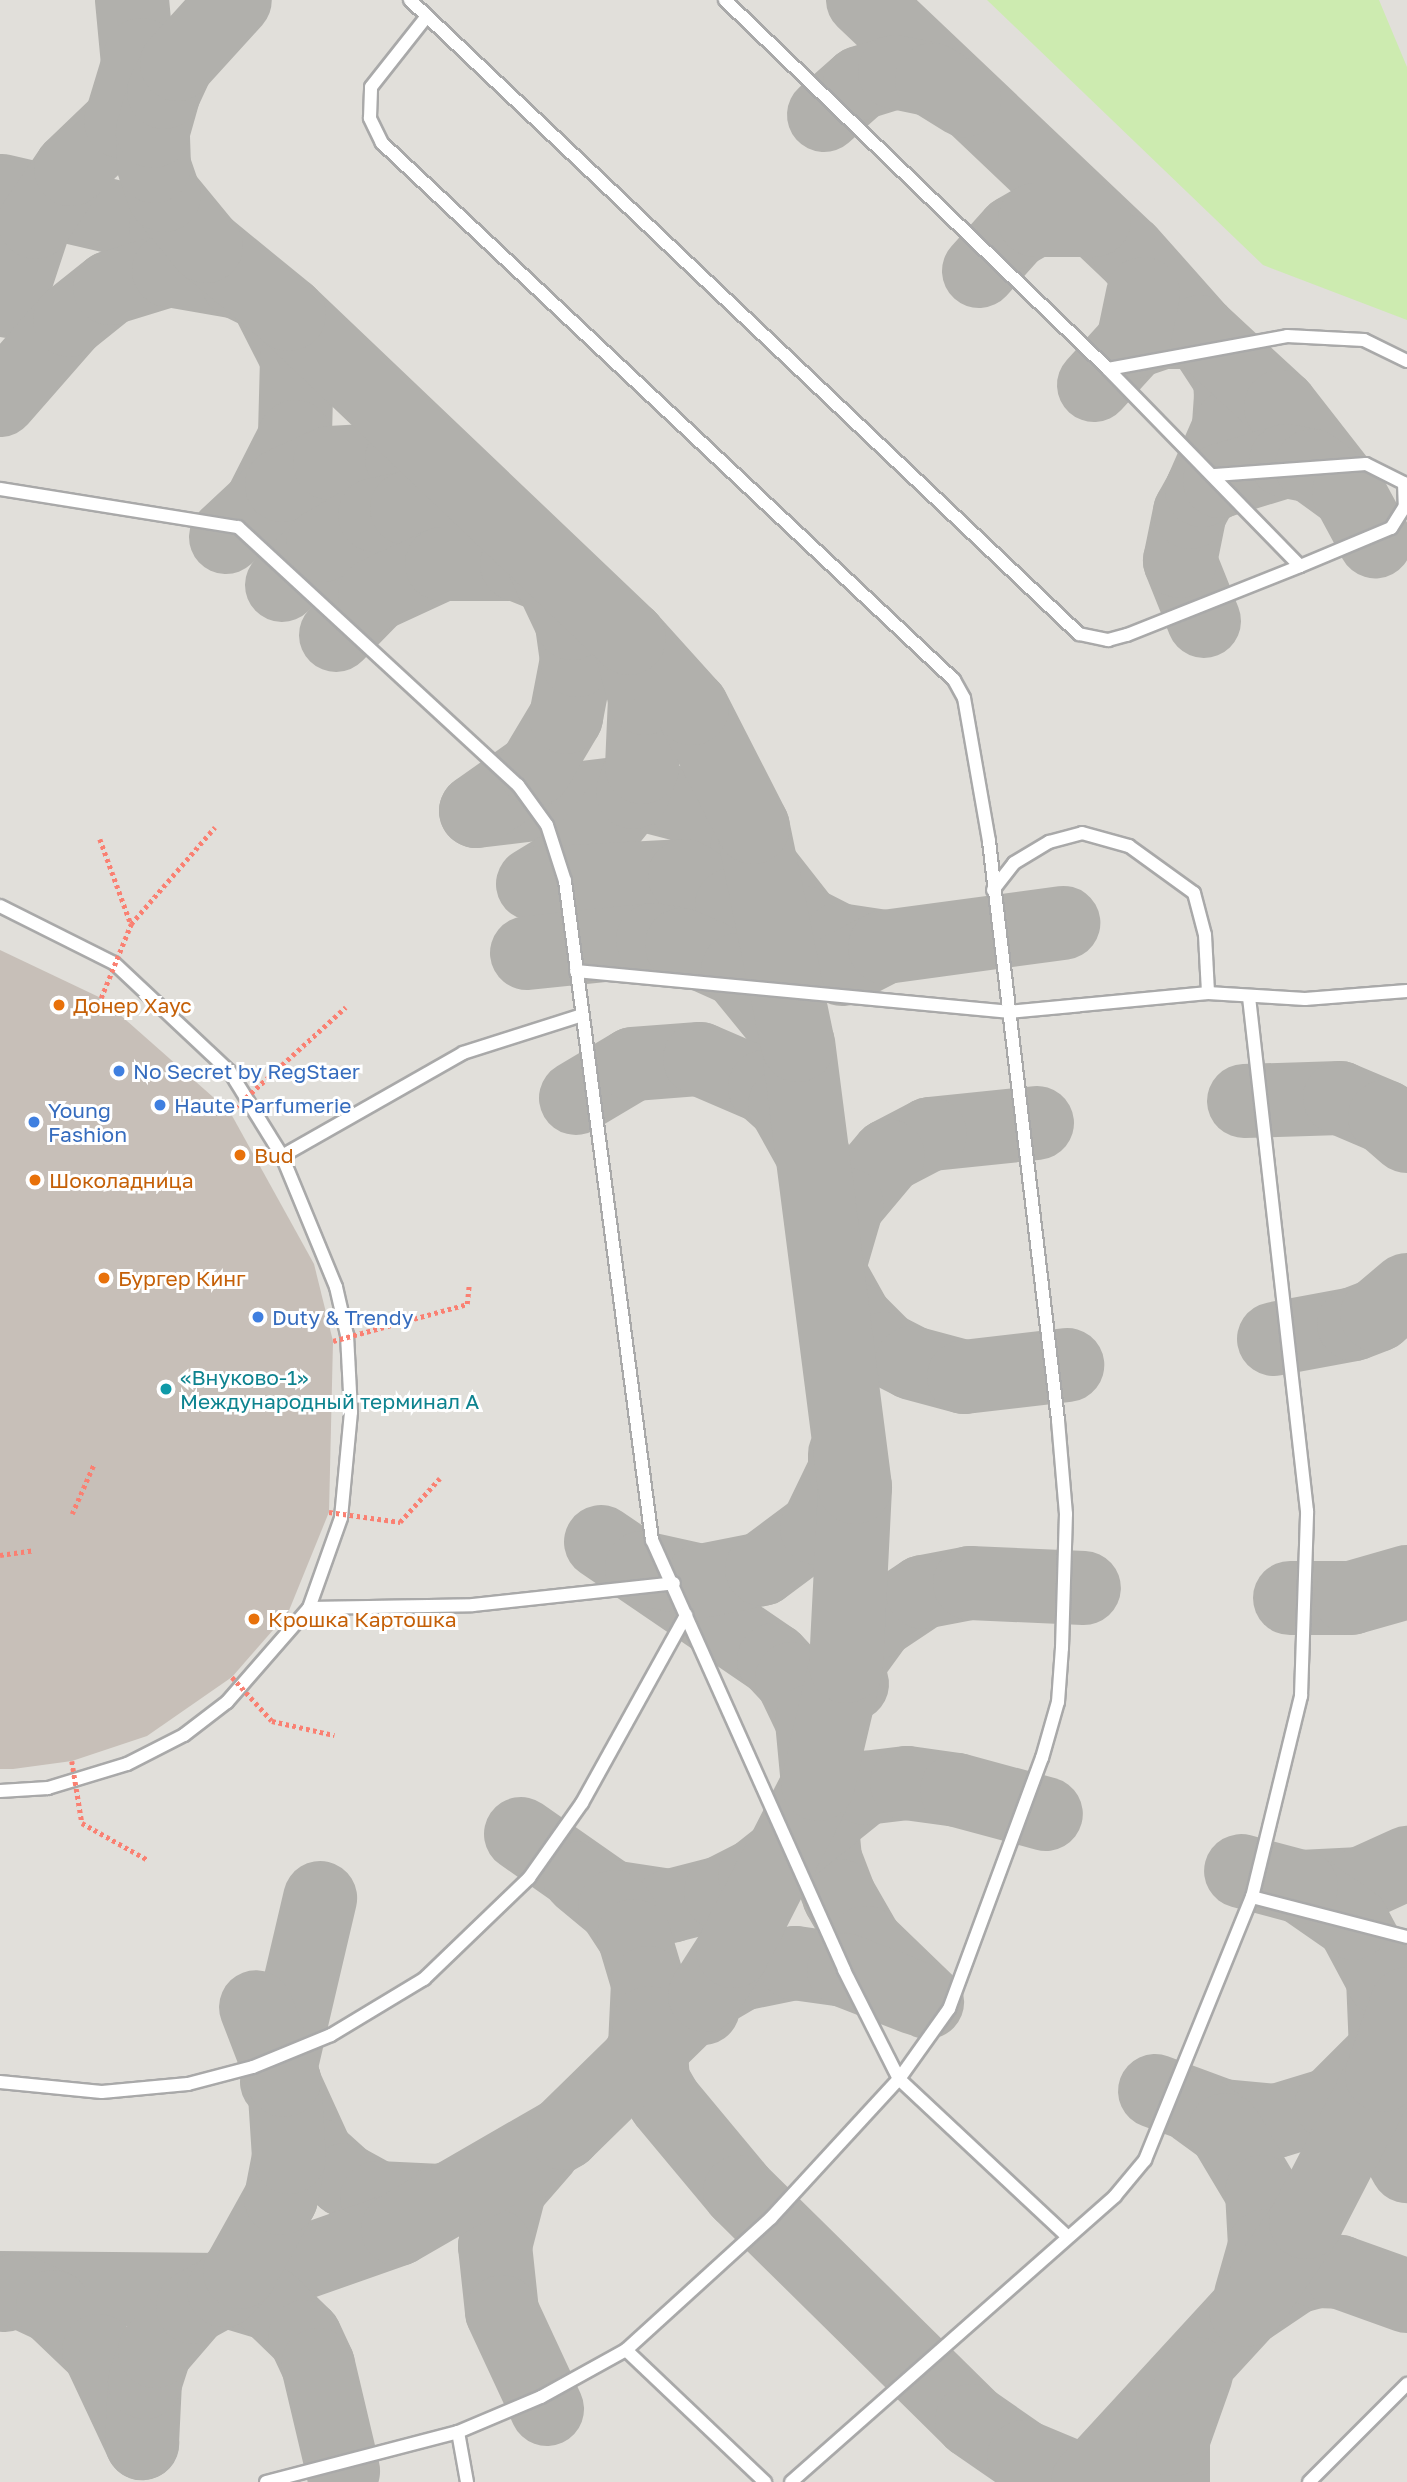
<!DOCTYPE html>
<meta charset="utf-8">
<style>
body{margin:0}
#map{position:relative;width:1407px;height:2482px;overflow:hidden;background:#f2efe9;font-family:"Golos Text",sans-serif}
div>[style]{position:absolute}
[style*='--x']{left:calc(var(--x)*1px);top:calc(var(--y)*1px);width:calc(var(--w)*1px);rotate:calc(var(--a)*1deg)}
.airport>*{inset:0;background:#e1dfda;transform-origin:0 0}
.grass>*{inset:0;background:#cdebb0}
.taxiway>*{height:74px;margin:-37px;padding:0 37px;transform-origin:37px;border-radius:37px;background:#b1b0ac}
.building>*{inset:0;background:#c7bfb8}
.path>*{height:4.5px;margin-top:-2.25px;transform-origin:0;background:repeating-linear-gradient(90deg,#fa8072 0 3.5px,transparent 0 7px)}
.roads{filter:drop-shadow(2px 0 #a9a9a9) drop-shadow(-2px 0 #a9a9a9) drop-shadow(0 2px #a9a9a9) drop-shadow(0 -2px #a9a9a9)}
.service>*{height:12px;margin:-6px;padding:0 6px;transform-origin:6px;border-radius:6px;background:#fff}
.path-bridge>*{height:4.5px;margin-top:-2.25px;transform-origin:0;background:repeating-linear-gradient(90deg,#fa8072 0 3.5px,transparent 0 7px)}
.dots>*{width:19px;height:19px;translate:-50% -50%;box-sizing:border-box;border:4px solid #fff;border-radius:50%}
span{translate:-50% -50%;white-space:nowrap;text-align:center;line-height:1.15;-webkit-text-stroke:6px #fff;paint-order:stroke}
.food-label{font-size:21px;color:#c56008}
.left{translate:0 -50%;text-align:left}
.shop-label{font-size:21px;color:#366cbe}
.culture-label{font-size:21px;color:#0d838f}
</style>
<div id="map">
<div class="airport">
<i style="left:0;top:0;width:1407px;height:2482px"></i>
</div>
<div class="grass">
<i style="clip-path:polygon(987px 0,1379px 0,1407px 67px,1407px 320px,1263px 265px)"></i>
</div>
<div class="taxiway">
<i style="--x:132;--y:0;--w:105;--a:84.6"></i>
<i style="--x:863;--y:0;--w:366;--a:43.5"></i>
<i style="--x:1129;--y:252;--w:107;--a:48.4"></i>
<i style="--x:1200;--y:332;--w:55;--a:56.9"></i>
<i style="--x:1230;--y:378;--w:18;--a:87"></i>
<i style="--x:1231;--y:396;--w:32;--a:94"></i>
<i style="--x:1229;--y:428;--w:68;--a:113.5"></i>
<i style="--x:824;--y:115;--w:48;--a:-41.6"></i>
<i style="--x:860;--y:83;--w:37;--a:-17"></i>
<i style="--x:895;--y:72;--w:38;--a:12"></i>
<i style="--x:932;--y:80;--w:38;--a:32"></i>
<i style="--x:2;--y:191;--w:168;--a:13"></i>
<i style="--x:166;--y:229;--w:43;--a:23"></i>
<i style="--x:979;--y:271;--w:52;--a:-48.1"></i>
<i style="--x:1014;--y:232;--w:24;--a:-30"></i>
<i style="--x:1035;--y:220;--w:59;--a:0"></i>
<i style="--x:9;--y:301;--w:83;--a:-71.8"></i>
<i style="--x:35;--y:222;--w:64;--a:-55.8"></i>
<i style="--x:71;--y:169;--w:69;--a:-43.8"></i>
<i style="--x:121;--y:121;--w:69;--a:-73.1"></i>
<i style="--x:1133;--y:342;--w:31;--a:-19"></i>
<i style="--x:1162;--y:332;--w:38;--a:0"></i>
<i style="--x:1200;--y:332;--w:110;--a:42.8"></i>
<i style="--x:1281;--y:407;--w:104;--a:52"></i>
<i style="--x:1094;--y:385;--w:58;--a:-47.8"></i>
<i style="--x:1133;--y:342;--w:49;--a:-78.2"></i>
<i style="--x:0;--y:400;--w:106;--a:-48.8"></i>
<i style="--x:70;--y:320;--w:51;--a:-38.7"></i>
<i style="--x:110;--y:288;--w:62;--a:-17"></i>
<i style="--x:169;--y:270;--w:70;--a:9.9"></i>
<i style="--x:238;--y:282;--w:30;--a:26"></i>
<i style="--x:265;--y:295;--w:71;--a:63.1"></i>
<i style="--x:297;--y:358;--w:79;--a:91.5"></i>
<i style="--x:295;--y:437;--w:71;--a:116.9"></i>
<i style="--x:226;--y:537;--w:76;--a:-42.9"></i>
<i style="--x:282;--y:485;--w:53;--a:-24.6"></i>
<i style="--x:330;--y:463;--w:72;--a:-3.2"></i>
<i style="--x:402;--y:459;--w:67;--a:23.9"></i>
<i style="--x:282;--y:585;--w:57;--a:-44.3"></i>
<i style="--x:323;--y:545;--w:60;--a:-30"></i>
<i style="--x:375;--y:515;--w:33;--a:-12"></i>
<i style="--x:407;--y:508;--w:87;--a:8.6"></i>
<i style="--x:1204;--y:621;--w:65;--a:-111.8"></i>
<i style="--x:1180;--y:561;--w:50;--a:-78.5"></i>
<i style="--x:1190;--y:512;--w:25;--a:-61"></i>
<i style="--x:1202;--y:490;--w:20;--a:-27"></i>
<i style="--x:1220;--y:481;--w:69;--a:-16.9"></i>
<i style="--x:1286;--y:461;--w:26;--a:11"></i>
<i style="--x:1312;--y:466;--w:46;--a:36.1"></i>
<i style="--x:1349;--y:493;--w:55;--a:61.6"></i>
<i style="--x:336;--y:635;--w:56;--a:-45.7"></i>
<i style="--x:375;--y:595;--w:74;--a:-24.8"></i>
<i style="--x:442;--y:564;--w:75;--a:0"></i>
<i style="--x:517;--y:564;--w:54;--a:21.8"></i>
<i style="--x:476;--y:811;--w:158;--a:-6.9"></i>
<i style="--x:633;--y:792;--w:56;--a:14.5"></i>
<i style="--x:687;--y:806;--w:74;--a:35.6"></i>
<i style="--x:747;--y:849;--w:94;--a:51.9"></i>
<i style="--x:805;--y:923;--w:38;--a:27"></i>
<i style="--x:839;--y:940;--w:47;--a:8.7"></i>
<i style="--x:476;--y:811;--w:72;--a:-35.4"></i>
<i style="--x:535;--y:769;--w:61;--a:-59.2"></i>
<i style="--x:566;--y:717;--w:58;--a:-79.1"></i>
<i style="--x:577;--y:660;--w:37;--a:-98"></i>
<i style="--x:572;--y:623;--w:63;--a:-115.3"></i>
<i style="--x:533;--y:884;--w:60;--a:-31.3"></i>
<i style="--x:584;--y:853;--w:78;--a:-51.2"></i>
<i style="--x:633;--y:792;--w:27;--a:-70"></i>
<i style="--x:642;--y:767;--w:69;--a:-87.5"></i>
<i style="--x:645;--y:698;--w:62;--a:-104.9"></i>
<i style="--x:535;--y:884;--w:150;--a:-3.1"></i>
<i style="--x:685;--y:876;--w:55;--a:31.7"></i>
<i style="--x:732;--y:905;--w:80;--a:50.6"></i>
<i style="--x:527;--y:953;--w:127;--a:-5.9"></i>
<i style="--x:653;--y:940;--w:29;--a:10"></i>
<i style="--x:682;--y:945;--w:61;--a:24.1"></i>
<i style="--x:738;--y:970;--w:92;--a:50.8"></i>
<i style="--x:842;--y:969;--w:48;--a:-27.1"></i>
<i style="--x:885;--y:947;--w:180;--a:-7.7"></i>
<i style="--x:576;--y:1098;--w:66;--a:-30.8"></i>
<i style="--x:633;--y:1064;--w:67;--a:-4.3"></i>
<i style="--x:700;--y:1059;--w:71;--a:23.3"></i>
<i style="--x:765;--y:1087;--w:27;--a:42"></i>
<i style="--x:785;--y:1105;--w:60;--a:60.9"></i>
<i style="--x:1244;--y:1101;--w:96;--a:-1.8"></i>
<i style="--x:1340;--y:1098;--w:49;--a:22.9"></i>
<i style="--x:1385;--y:1117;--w:29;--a:41"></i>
<i style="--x:1037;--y:1123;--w:108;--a:174.1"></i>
<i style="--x:930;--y:1134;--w:47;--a:152.4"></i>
<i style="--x:888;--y:1156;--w:64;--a:129.9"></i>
<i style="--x:847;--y:1205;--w:68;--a:106.3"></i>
<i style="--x:828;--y:1270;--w:57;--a:60.8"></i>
<i style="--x:856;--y:1320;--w:41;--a:45"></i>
<i style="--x:885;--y:1349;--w:30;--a:27"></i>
<i style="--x:912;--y:1363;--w:54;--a:15.1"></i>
<i style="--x:964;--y:1377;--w:104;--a:-6.6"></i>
<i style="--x:1274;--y:1339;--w:81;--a:-10.6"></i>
<i style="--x:1354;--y:1324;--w:25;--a:-21"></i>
<i style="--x:1377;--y:1315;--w:39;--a:-40"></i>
<i style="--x:601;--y:1542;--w:209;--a:34.3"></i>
<i style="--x:774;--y:1660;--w:26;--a:47"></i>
<i style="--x:792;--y:1679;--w:47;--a:64.5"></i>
<i style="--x:812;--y:1721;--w:139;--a:84.6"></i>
<i style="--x:825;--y:1859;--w:40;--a:69"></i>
<i style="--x:839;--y:1896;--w:54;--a:60.1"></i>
<i style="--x:866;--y:1943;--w:85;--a:44"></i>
<i style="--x:642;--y:1568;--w:60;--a:12.4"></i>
<i style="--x:701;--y:1581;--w:62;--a:-11.1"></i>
<i style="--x:762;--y:1569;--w:69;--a:-36.7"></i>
<i style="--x:817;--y:1528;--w:64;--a:-64.2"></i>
<i style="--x:845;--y:1470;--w:16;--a:-90"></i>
<i style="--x:1290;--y:1598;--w:61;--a:0"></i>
<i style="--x:1351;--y:1598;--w:58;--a:-15.9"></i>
<i style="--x:852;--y:1684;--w:19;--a:-108"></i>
<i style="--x:846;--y:1666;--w:54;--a:-54"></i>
<i style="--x:878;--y:1622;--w:54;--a:-33.7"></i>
<i style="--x:923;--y:1592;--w:48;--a:-10.8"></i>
<i style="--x:970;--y:1583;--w:114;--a:2.5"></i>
<i style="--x:521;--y:1834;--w:110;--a:35"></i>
<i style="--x:611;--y:1897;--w:60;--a:8.7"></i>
<i style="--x:670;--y:1906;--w:53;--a:-14.3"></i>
<i style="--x:721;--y:1893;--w:38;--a:-27"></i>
<i style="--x:755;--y:1876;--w:141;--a:-38.7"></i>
<i style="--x:865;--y:1788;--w:42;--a:-6.8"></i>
<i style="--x:907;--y:1783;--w:50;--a:8"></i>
<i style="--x:957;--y:1790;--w:92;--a:15.1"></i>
<i style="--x:580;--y:1878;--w:45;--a:39.6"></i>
<i style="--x:615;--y:1907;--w:35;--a:57"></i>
<i style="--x:634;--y:1936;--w:49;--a:73.4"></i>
<i style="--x:648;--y:1983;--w:64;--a:92.7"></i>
<i style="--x:645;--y:2047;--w:26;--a:119"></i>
<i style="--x:1301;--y:1887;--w:60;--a:-2.9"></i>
<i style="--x:1361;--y:1884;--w:51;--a:-24.5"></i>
<i style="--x:703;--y:2008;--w:13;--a:-81"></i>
<i style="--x:705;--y:1995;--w:42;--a:-30.3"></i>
<i style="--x:741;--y:1974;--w:55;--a:-11.5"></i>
<i style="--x:795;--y:1963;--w:49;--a:8.1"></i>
<i style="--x:844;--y:1970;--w:77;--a:21.3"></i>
<i style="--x:649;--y:2023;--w:58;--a:86.1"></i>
<i style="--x:653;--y:2081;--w:24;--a:60"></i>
<i style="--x:665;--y:2102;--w:117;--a:50.2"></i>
<i style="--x:740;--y:2192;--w:326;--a:44.6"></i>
<i style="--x:972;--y:2421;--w:63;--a:34.7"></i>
<i style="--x:1024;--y:2457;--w:65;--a:22.6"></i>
<i style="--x:1398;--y:2062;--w:21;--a:141"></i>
<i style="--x:1382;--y:2075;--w:28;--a:90"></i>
<i style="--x:1382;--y:2103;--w:23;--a:83"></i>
<i style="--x:1385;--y:2126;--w:46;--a:61.2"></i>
<i style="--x:277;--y:2082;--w:189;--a:-76.8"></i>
<i style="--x:286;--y:2087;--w:75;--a:65.5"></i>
<i style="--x:317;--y:2155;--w:38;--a:42"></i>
<i style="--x:345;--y:2180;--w:37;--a:29"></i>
<i style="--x:377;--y:2198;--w:63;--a:2.7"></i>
<i style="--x:440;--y:2201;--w:19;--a:-16"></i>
<i style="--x:1155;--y:2091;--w:72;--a:20.2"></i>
<i style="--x:1223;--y:2116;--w:53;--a:5.4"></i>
<i style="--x:1276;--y:2121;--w:59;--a:-16.9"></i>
<i style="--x:1332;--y:2104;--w:76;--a:-45"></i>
<i style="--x:1386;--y:2050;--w:71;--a:-92.4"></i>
<i style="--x:1383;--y:1979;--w:64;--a:-118.2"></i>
<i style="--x:1353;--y:1923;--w:63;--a:-145.3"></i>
<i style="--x:1301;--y:1887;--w:62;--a:-165.1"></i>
<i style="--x:1195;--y:2108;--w:37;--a:36"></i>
<i style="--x:1225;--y:2130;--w:72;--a:59.2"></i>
<i style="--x:1262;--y:2192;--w:54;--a:86.8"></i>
<i style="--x:1265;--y:2246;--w:51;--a:105.9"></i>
<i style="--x:544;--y:2149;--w:52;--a:131.1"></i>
<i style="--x:510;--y:2188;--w:60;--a:104.5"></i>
<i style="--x:495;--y:2246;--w:66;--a:83.9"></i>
<i style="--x:502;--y:2312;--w:107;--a:65.1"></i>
<i style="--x:0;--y:2288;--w:224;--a:0.5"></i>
<i style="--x:224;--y:2290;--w:184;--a:-19.3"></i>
<i style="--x:398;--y:2229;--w:192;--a:-30"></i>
<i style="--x:564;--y:2133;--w:197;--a:-44.4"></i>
<i style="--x:705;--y:1995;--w:52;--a:-57.5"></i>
<i style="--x:733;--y:1951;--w:187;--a:-63"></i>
<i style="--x:818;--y:1784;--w:121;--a:-76.7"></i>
<i style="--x:846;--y:1666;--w:179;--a:-87.1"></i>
<i style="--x:855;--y:1487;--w:446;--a:-97.3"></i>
<i style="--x:798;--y:1045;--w:223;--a:-101.7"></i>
<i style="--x:753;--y:827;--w:134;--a:-117.1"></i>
<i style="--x:692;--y:708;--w:94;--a:-132"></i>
<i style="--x:629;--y:638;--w:470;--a:-136.4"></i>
<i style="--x:289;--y:314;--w:107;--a:-140.7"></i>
<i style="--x:206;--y:246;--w:66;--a:-129.5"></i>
<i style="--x:164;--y:195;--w:31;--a:-109"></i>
<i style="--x:154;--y:166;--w:35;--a:-92"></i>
<i style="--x:153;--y:131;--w:41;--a:-74.2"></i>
<i style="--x:164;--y:92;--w:31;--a:-65"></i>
<i style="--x:177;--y:64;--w:86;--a:-47.8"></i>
<i style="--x:224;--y:2290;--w:49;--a:16.6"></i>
<i style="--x:271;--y:2304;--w:47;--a:44.1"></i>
<i style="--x:305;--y:2337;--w:31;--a:65"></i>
<i style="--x:318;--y:2365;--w:109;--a:76.7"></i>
<i style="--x:5;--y:2295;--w:13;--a:-23"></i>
<i style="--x:17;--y:2290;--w:40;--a:25"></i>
<i style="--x:53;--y:2307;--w:64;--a:43.7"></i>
<i style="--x:99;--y:2351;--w:102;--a:64.9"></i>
<i style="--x:1246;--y:2310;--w:59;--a:-34"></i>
<i style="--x:1295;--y:2277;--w:23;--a:-15"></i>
<i style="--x:1317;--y:2271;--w:23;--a:2"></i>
<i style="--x:1340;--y:2272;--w:71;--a:19.7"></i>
<i style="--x:142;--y:2443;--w:61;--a:-87.2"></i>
<i style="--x:145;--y:2382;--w:33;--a:-72"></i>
<i style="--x:155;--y:2351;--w:58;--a:-49.2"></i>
<i style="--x:193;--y:2307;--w:35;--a:-29"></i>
<i style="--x:224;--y:2290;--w:24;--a:-48"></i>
<i style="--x:240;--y:2272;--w:85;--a:-61"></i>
<i style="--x:281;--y:2198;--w:42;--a:-79"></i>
<i style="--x:289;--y:2157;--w:77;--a:-93.7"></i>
<i style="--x:284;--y:2080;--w:78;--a:-111"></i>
<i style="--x:1088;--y:2482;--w:234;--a:-47.4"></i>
<i style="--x:1246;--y:2310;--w:107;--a:-55.7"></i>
<i style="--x:1306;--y:2222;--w:165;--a:-62.7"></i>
<i style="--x:1382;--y:2075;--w:75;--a:-70.6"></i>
<i style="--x:1173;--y:2482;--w:43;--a:-90"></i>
<i style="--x:1173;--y:2439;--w:69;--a:-70.5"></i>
</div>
<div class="building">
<i style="clip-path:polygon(0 950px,101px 998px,230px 1112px,314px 1264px,333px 1341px,329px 1512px,288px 1613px,232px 1677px,147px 1736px,72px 1761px,13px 1769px,0 1769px)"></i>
</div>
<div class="path">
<i style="--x:100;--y:839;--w:90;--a:70"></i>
<i style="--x:72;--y:1514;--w:55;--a:-66.3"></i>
<i style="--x:0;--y:1555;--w:34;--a:-8"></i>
</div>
<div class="roads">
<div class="service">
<i style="--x:410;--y:0;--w:922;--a:43.46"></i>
<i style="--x:1079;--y:634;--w:30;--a:12"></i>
<i style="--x:1108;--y:640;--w:20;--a:-15"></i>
<i style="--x:1127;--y:635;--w:186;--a:-21.7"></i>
<i style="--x:1300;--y:566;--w:275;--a:-134.3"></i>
<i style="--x:1108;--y:369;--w:532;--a:-136.07"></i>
<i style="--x:1108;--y:369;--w:182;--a:-10.4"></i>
<i style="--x:1287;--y:336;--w:77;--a:3"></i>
<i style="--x:1364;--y:340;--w:48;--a:26"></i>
<i style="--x:1215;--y:475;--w:151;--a:-4.2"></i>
<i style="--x:1366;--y:464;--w:42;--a:26.6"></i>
<i style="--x:1404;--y:483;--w:23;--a:88"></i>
<i style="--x:1405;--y:506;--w:26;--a:122"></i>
<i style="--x:1391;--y:528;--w:99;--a:157.3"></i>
<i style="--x:0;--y:489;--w:241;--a:9.1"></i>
<i style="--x:238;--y:527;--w:381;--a:42.7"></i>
<i style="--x:518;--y:785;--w:49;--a:54.1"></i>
<i style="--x:547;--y:825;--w:59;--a:72.2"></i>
<i style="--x:565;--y:881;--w:665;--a:82.48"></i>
<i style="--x:652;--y:1540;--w:471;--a:65.9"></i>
<i style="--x:844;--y:1970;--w:122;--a:63.2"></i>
<i style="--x:899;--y:2079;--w:231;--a:43.1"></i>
<i style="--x:993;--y:890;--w:34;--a:-52"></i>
<i style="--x:1014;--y:863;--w:41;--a:-31"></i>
<i style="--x:1049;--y:842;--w:34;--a:-15"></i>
<i style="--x:1082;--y:833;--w:49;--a:15.5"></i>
<i style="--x:1129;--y:846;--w:80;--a:35.9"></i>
<i style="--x:1194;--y:893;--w:43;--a:75.3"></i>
<i style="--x:1205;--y:935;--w:58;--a:87"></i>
<i style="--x:0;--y:906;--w:127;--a:26.6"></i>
<i style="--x:114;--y:963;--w:159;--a:43.2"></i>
<i style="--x:230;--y:1072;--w:99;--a:58.2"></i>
<i style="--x:282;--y:1156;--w:142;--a:67.6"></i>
<i style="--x:336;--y:1287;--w:49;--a:77.1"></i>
<i style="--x:347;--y:1335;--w:77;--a:87"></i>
<i style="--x:351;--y:1412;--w:106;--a:95.4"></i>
<i style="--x:341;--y:1518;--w:96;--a:109.6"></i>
<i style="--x:309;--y:1608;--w:125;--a:131.1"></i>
<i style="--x:227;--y:1702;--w:54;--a:142.5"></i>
<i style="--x:184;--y:1735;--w:64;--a:153"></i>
<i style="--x:127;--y:1764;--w:83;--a:163.1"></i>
<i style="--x:48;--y:1788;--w:48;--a:176.4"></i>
<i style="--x:576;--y:971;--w:434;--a:5.4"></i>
<i style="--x:1008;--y:1012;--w:201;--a:-5.4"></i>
<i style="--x:1208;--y:993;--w:97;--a:3.5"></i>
<i style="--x:1305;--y:999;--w:102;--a:-4.5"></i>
<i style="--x:282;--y:1156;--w:208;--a:-29.6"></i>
<i style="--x:463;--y:1053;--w:125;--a:-17.7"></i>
<i style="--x:309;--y:1608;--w:164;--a:-1"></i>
<i style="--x:473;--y:1605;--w:202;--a:-6.2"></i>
<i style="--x:1252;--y:1897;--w:160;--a:14.5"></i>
<i style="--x:0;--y:2082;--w:102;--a:5.6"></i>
<i style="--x:102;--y:2092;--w:86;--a:-5.3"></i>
<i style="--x:188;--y:2084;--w:67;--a:-14.7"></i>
<i style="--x:253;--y:2067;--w:84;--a:-22.3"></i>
<i style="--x:331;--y:2035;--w:109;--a:-31.1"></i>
<i style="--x:424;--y:1979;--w:146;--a:-43.9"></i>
<i style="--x:529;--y:1878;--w:92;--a:-54.8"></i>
<i style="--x:582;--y:1803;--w:215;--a:-61"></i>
<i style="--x:626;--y:2350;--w:192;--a:43.5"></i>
<i style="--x:458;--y:2432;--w:51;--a:79.8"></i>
<i style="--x:266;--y:2482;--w:198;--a:-14.6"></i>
<i style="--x:458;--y:2432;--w:90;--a:-22.9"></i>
<i style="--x:541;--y:2397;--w:97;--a:-28.9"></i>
<i style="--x:626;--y:2350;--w:196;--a:-42.3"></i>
<i style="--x:771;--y:2218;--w:189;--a:-47.4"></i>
<i style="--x:899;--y:2079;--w:86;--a:-54.5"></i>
<i style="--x:949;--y:2009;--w:268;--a:-69.7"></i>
<i style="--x:1042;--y:1758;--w:58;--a:-74.1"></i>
<i style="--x:1058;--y:1702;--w:54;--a:-85.8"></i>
<i style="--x:1062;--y:1648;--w:134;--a:-88.3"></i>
<i style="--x:1066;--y:1514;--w:94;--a:-94.9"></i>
<i style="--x:1058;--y:1420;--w:583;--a:-96.8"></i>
<i style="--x:989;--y:841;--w:145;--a:-99.9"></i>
<i style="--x:964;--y:698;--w:21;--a:-119"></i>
<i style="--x:954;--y:680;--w:785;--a:-136.81"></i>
<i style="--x:382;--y:143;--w:28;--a:-116"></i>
<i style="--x:370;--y:118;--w:31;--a:-88"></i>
<i style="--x:371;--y:87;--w:90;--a:-51.7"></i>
<i style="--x:791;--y:2482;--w:432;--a:-41.4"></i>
<i style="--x:1115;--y:2196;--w:47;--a:-50.2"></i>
<i style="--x:1145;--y:2160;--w:284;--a:-67.9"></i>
<i style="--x:1252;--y:1897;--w:207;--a:-76.3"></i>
<i style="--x:1301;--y:1696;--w:185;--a:-88.1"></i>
<i style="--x:1307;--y:1511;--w:517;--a:-96.44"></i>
<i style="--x:1309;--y:2482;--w:139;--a:-45"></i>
</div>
</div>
<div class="path-bridge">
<i style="--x:101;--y:998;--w:80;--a:-67.9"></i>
<i style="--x:131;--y:924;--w:128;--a:-49.1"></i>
<i style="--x:230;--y:1112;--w:156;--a:-42.2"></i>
<i style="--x:333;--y:1341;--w:139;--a:-15.4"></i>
<i style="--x:467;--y:1304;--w:20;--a:-84"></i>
<i style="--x:329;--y:1512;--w:72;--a:8"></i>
<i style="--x:400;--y:1522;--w:59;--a:-47.7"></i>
<i style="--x:232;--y:1677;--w:59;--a:47.7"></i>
<i style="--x:272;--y:1721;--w:64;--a:12.7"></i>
<i style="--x:72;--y:1761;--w:63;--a:80.8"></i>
<i style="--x:82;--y:1823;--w:76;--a:29.3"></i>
</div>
<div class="dots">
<i style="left:59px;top:1005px;background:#e8710a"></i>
<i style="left:119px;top:1071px;background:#3f7fe0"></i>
<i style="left:160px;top:1105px;background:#3f7fe0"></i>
<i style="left:34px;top:1122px;background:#3f7fe0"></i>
<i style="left:240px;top:1155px;background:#e8710a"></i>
<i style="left:35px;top:1180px;background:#e8710a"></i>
<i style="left:104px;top:1278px;background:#e8710a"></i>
<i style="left:258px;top:1317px;background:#3f7fe0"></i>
<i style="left:166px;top:1389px;background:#0f9aa8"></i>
<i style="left:254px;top:1619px;background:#e8710a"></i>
</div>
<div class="food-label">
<span class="left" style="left:73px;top:1005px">Донер Хаус</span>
<span class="left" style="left:254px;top:1155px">Bud</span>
<span class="left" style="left:49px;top:1180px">Шоколадница</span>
<span class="left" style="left:118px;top:1278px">Бургер Кинг</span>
<span class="left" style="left:268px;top:1619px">Крошка Картошка</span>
</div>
<div class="shop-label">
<span class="left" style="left:133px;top:1071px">No Secret by RegStaer</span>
<span class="left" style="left:174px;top:1105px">Haute Parfumerie</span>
<span class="left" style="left:48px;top:1122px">Young<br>Fashion</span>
<span class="left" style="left:272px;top:1317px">Duty &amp; Trendy</span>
</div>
<div class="culture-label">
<span class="left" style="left:180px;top:1389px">«Внуково-1»<br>Международный терминал А</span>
</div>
</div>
